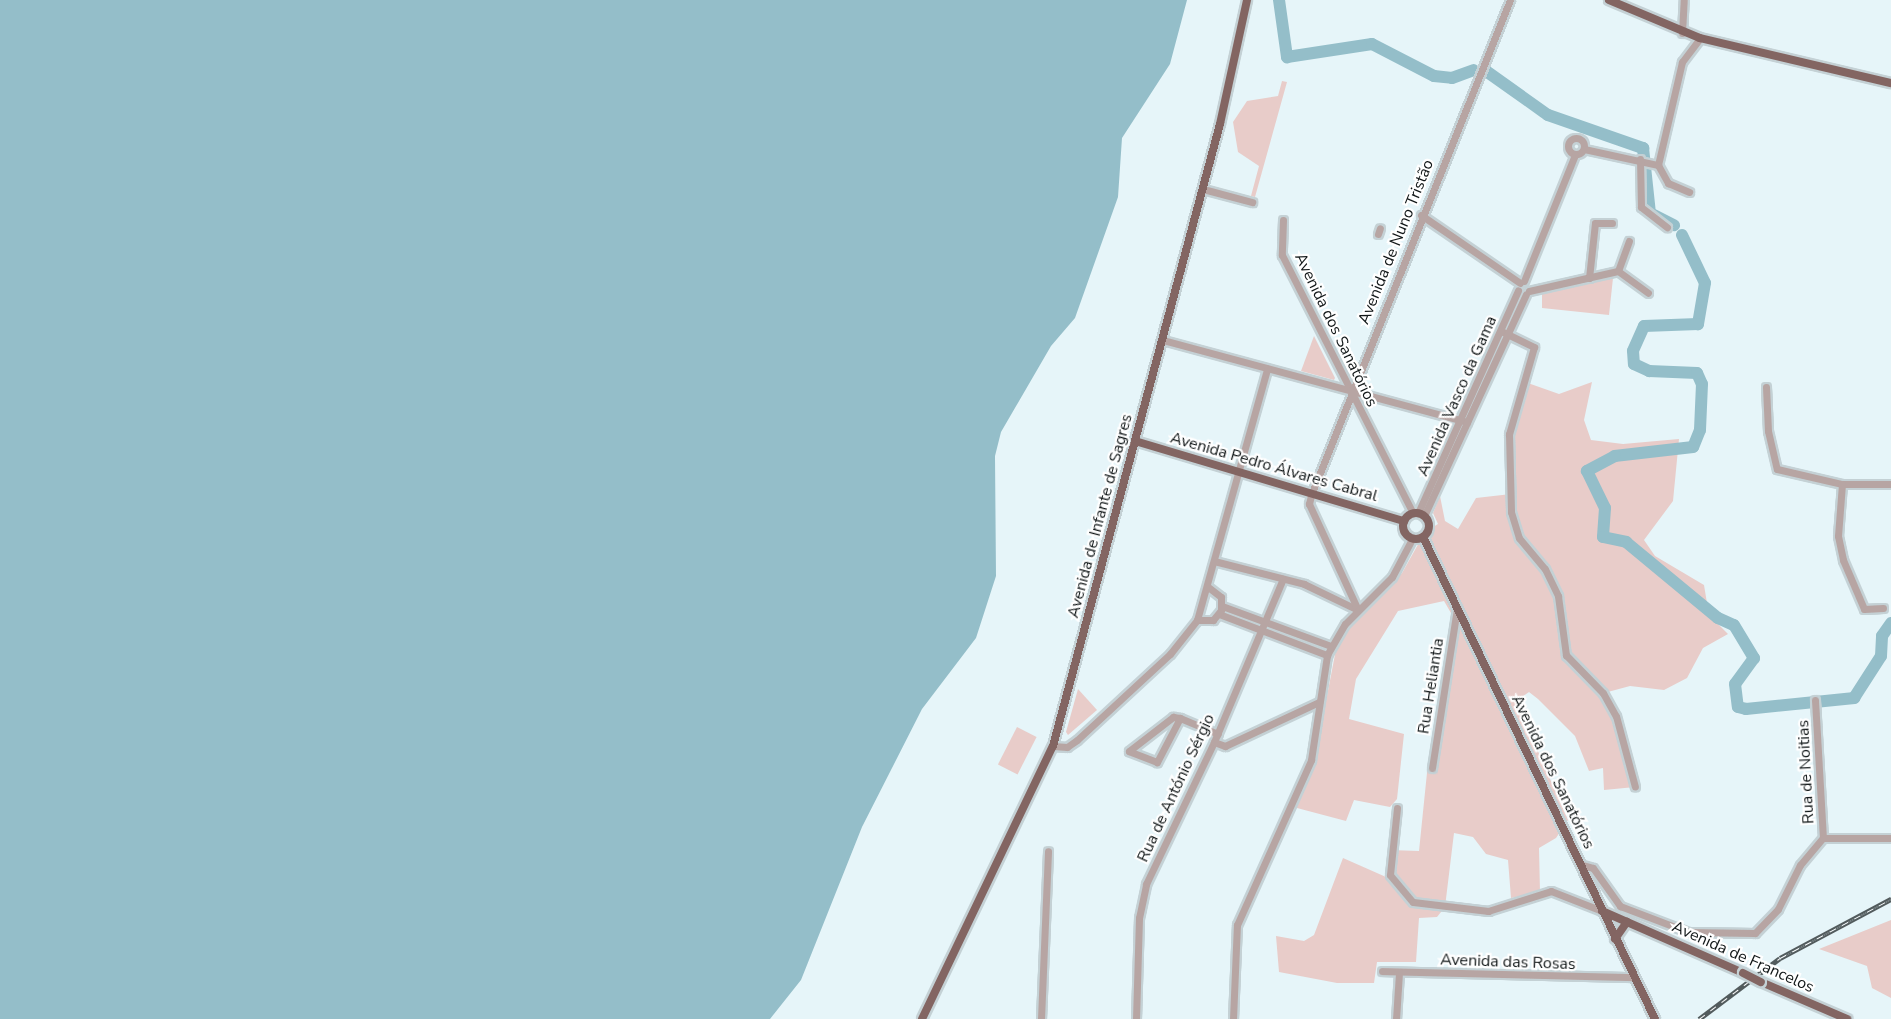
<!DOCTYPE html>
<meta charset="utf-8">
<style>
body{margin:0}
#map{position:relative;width:1891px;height:1019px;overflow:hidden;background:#e6f5f9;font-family:"Nunito Sans",sans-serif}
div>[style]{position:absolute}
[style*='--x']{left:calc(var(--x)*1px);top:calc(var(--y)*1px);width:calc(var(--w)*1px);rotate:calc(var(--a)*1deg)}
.green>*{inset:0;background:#e8ccc9;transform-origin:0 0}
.water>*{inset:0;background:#94bec9}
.river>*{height:12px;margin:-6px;padding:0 6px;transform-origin:6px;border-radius:6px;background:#94bec9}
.roads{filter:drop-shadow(2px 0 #c4d1d5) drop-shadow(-2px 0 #c4d1d5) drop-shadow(0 2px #c4d1d5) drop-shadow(0 -2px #c4d1d5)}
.minor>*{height:7px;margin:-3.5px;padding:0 3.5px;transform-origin:3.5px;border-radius:3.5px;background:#b7a5a3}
.minor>.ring{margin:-3.5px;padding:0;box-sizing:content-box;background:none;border:7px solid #b7a5a3;border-radius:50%}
.major>*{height:8px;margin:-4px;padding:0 4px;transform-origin:4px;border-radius:4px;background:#836562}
.major>.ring{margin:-4px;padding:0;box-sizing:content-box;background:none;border:8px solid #836562;border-radius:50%}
.rail>*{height:4.5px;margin-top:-2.25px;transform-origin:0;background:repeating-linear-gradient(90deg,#fff 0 7px,#525b5d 0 14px);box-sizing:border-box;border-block:2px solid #525b5d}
.bridges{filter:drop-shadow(2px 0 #c4d1d5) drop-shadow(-2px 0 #c4d1d5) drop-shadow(0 2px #c4d1d5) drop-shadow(0 -2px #c4d1d5)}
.major-bridge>*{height:8px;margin:-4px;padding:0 4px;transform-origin:4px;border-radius:4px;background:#836562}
span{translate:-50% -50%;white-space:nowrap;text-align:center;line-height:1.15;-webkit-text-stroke:4.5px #fff;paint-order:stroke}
.street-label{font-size:16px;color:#101617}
</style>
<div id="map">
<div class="green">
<i style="clip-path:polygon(1282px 81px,1287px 82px,1255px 197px,1251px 196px,1259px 166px,1238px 152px,1233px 122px,1247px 101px,1278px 96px)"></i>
<i style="clip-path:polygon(1613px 278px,1609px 315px,1542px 308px,1542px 294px)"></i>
<i style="clip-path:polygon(1314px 336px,1335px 378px,1334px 380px,1301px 371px)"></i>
<i style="clip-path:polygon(1525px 382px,1559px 394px,1592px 382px,1584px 420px,1591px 440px,1623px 444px,1679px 439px,1673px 501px,1644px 540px,1655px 556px,1704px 585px,1709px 615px,1728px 634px,1703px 648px,1687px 678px,1664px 690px,1630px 686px,1604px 693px,1635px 787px,1604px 790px,1603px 768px,1589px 771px,1575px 736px,1538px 699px,1529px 692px,1516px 701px,1568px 820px,1556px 838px,1539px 848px,1540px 892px,1511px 898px,1508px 860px,1486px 854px,1473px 837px,1454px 833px,1445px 907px,1437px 917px,1419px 918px,1416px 962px,1377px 962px,1374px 983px,1337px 983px,1279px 972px,1276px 936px,1304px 941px,1314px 935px,1343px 858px,1386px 877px,1390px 850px,1419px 851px,1428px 763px,1455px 620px,1444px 601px,1398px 611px,1356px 679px,1349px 719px,1404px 734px,1397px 799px,1390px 807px,1354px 800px,1346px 821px,1297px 808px,1297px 801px,1315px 758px,1338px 639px,1402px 573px,1425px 532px,1438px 524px,1433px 513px,1440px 496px,1445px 521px,1458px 529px,1476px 498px,1511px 494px,1513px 427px)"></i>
<i style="clip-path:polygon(1078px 689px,1097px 710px,1068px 735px,1066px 732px)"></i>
<i style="left:1017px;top:727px;width:22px;height:42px;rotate:27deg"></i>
<i style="clip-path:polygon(1891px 920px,1891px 998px,1872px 988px,1867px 966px,1819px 949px)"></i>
</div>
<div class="water">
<i style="clip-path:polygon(0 0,1187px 0,1170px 64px,1122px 138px,1118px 197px,1075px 318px,1051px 346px,1001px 432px,995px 456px,996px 576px,976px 638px,922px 709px,862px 827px,801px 980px,770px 1019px,0 1019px)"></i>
</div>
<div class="river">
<i style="--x:1279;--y:0;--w:58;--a:82"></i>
<i style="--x:1287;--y:57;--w:86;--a:-8.7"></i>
<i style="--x:1372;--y:44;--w:70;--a:27.3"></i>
<i style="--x:1434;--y:76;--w:18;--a:6"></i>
<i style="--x:1452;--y:78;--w:23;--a:-20"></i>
<i style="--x:1486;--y:71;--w:76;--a:35.4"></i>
<i style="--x:1548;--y:115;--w:101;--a:19.2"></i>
<i style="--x:1643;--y:148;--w:65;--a:83.9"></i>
<i style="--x:1650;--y:213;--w:27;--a:27"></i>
<i style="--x:1682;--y:235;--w:53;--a:64.4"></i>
<i style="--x:1705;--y:283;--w:42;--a:99.7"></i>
<i style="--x:1698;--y:324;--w:54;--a:177.9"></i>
<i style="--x:1644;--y:326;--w:27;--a:114"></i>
<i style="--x:1633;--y:351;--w:13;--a:86"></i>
<i style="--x:1634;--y:364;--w:17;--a:25"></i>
<i style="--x:1649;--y:371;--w:48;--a:2.4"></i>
<i style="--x:1697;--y:373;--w:12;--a:66"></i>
<i style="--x:1702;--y:384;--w:46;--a:92.5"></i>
<i style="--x:1700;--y:430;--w:18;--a:112"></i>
<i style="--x:1693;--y:447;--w:79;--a:173.4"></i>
<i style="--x:1615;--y:456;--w:32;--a:152"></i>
<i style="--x:1587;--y:471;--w:41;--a:64.1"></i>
<i style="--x:1605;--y:508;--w:29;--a:94"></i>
<i style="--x:1603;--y:537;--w:24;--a:12"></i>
<i style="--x:1626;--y:542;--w:119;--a:39.6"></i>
<i style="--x:1718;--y:618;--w:17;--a:24"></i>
<i style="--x:1734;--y:625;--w:39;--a:59"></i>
<i style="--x:1754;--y:658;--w:32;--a:126"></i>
<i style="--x:1735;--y:684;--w:23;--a:83"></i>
<i style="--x:1738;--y:707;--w:8;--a:14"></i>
<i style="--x:1746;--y:709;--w:109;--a:-5.8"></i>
<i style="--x:1854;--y:698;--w:50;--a:-57.3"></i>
<i style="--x:1881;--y:656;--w:20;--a:-87"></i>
<i style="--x:1882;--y:636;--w:16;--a:-55"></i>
</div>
<div class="roads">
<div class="minor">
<i style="--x:1682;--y:33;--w:33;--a:-87"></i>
<i class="ring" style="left:1568px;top:138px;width:9px;height:9px"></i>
<i style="--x:1584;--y:149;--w:76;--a:12.2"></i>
<i style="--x:1658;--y:165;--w:106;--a:-76.9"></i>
<i style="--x:1682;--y:62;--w:30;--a:-53"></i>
<i style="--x:1640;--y:159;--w:48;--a:88.8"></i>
<i style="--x:1641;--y:207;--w:33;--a:38"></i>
<i style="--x:1658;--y:165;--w:21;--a:61"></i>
<i style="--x:1668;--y:183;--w:23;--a:23"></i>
<i style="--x:1203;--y:189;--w:51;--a:14.9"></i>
<i style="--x:1421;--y:215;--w:120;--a:34.5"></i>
<i style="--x:1283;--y:220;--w:35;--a:92"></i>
<i style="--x:1282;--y:255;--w:289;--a:63.1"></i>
<i style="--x:1378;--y:234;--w:6;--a:-72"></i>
<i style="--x:1618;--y:271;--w:37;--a:36"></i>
<i style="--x:1589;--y:278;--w:55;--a:-83.8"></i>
<i style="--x:1595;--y:223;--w:17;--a:0"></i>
<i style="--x:1524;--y:281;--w:136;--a:-68"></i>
<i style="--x:1529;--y:291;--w:91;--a:-12.7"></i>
<i style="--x:1618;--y:271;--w:32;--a:-70"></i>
<i style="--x:1501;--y:331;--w:37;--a:26"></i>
<i style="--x:1534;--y:347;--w:91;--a:106"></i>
<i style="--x:1509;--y:434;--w:78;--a:88.5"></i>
<i style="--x:1511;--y:512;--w:27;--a:73"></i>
<i style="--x:1519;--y:538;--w:40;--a:50"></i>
<i style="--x:1545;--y:569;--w:30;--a:64"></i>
<i style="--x:1558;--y:596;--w:60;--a:82.3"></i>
<i style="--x:1566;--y:655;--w:53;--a:45.8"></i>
<i style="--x:1603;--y:693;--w:26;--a:61"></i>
<i style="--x:1616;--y:716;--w:73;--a:75"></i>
<i style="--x:1163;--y:340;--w:315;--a:15.1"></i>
<i style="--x:1766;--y:387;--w:44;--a:87.4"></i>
<i style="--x:1768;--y:431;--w:39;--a:77"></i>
<i style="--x:1777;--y:469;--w:67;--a:13"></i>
<i style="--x:1842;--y:484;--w:49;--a:0"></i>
<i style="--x:1842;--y:484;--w:52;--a:94.4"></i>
<i style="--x:1838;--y:536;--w:25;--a:78"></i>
<i style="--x:1843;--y:560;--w:53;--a:66.8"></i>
<i style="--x:1864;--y:609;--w:19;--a:-3"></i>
<i style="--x:1418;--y:513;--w:244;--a:-65.8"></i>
<i style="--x:1424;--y:516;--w:244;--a:-65.3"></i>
<i style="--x:1214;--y:561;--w:93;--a:14.3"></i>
<i style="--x:1304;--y:584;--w:58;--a:25.7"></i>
<i style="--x:1222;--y:606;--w:116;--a:20.2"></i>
<i style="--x:1358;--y:610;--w:117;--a:-114.8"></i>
<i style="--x:1309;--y:504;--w:9;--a:-77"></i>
<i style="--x:1311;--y:495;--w:534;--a:-68.1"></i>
<i style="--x:1219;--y:614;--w:116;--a:20.8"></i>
<i style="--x:1197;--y:620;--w:16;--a:0"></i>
<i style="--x:1213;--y:620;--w:13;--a:-51"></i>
<i style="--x:1221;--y:610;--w:13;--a:-90"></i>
<i style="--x:1221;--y:597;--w:16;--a:-142"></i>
<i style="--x:1815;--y:700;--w:138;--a:86.7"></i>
<i style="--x:1180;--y:718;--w:50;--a:117.6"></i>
<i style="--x:1157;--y:762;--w:30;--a:-159"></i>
<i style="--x:1129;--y:751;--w:56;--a:-37.7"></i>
<i style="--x:1173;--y:717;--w:7;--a:8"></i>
<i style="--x:1180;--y:718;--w:41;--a:22.8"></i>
<i style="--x:1214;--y:742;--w:12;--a:20"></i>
<i style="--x:1225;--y:746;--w:104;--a:-25.1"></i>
<i style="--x:1053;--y:746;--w:14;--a:4"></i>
<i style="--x:1067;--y:747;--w:12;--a:-35"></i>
<i style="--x:1077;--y:740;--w:127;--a:-42.8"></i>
<i style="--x:1170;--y:654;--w:43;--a:-51.5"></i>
<i style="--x:1197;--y:620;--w:261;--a:-74.4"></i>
<i style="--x:1432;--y:768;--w:162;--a:-81.1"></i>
<i style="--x:1397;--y:808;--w:67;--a:96"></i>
<i style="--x:1390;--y:875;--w:35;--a:50"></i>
<i style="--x:1413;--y:902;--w:76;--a:6.8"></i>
<i style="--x:1488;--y:911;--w:66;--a:-17.6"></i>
<i style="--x:1551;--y:891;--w:55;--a:21.4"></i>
<i style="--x:1582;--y:865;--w:11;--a:15"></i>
<i style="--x:1593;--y:868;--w:47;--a:54.6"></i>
<i style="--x:1620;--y:906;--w:73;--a:20.9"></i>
<i style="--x:1688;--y:932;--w:67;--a:0.9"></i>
<i style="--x:1755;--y:933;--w:33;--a:-46"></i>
<i style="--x:1778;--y:909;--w:49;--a:-63.4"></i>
<i style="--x:1800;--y:865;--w:35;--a:-50"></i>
<i style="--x:1823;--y:838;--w:68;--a:0"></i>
<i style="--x:1382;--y:971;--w:251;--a:1.4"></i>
<i style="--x:1041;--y:1019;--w:168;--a:-87.6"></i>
<i style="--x:1136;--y:1019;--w:101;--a:-88.3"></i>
<i style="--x:1139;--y:918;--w:35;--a:-78"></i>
<i style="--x:1146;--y:884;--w:157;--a:-64.4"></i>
<i style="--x:1214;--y:742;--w:177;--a:-67.1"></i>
<i style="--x:1233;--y:1019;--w:94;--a:-87.6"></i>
<i style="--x:1237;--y:925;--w:181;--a:-65.8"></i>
<i style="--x:1311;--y:760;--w:106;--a:-81.3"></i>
<i style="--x:1327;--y:655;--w:36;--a:-60"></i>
<i style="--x:1345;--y:624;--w:66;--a:-45"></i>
<i style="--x:1392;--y:577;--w:43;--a:-62.2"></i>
<i style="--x:1396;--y:1019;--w:47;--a:-86.3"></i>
</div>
<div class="major">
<i style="--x:1609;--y:0;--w:99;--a:22.7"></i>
<i style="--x:1700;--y:38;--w:196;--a:13.3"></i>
<i style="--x:1135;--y:441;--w:281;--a:16.6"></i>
<i class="ring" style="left:1403px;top:513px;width:18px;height:18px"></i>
<i style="--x:1423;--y:537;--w:535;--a:64.3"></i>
<i style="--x:1602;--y:911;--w:154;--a:23.7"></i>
<i style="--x:1615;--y:939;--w:21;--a:-55"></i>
<i style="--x:1761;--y:982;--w:94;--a:23.3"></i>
<i style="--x:922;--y:1019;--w:303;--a:-64.4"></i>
<i style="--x:1053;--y:746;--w:644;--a:-74.97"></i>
<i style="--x:1220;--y:124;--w:127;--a:-77.7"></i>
</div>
</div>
<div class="rail">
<i style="--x:1699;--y:1019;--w:101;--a:-37"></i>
<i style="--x:1780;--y:958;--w:126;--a:-28"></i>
</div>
<div class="bridges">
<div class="major-bridge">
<i style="--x:1743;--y:973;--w:20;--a:27"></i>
</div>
</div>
<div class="street-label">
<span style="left:1396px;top:242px;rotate:-68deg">Avenida de Nuno Tristão</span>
<span style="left:1336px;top:330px;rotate:64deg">Avenida dos Sanatórios</span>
<span style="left:1457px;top:396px;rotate:-66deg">Avenida Vasco da Gama</span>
<span style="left:1274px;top:467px;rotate:16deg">Avenida Pedro Álvares Cabral</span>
<span style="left:1100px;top:516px;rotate:-75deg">Avenida de Infante de Sagres</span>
<span style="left:1431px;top:686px;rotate:-81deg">Rua Heliantia</span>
<span style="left:1553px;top:772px;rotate:64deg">Avenida dos Sanatórios</span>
<span style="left:1806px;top:772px;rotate:-93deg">Rua de Noitias</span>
<span style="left:1176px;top:788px;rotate:-65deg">Rua de António Sérgio</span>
<span style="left:1743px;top:957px;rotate:24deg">Avenida de Francelos</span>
<span style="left:1508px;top:962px;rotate:2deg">Avenida das Rosas</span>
</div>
</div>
